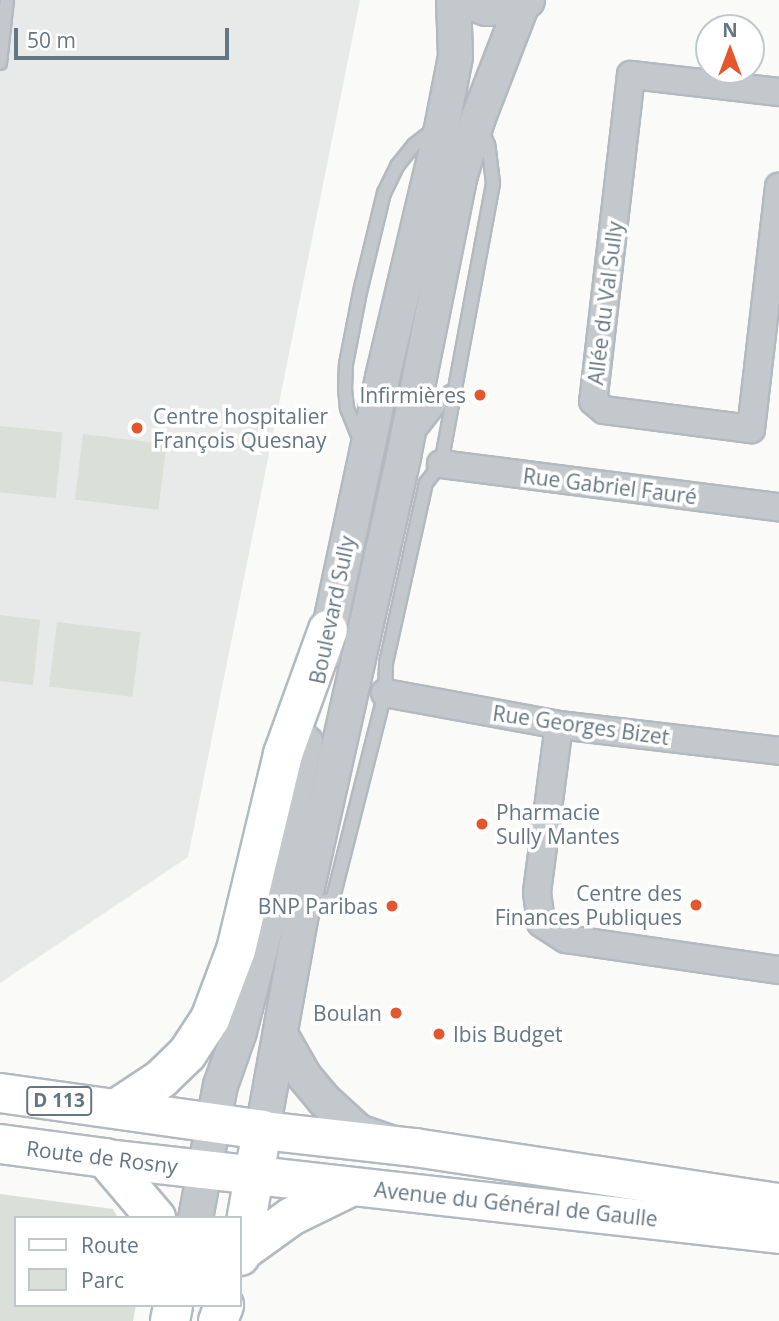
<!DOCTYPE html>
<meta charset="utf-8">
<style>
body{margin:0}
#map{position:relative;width:779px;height:1321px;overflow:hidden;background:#fafaf8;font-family:"Open Sans",sans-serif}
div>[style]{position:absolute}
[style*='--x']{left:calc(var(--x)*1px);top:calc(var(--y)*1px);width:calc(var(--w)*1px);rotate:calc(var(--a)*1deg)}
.built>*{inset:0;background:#e8e9e9}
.green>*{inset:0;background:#dadfd7;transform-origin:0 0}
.roads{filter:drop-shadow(2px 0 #b3babf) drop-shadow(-2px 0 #b3babf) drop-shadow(0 2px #b3babf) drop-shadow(0 -2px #b3babf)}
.service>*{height:12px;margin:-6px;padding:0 6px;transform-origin:6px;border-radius:6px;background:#c3c8cc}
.minor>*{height:26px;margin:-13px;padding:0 13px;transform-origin:13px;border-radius:13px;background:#c3c8cc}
.tertiary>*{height:33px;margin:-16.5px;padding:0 16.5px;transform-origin:16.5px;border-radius:16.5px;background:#c3c8cc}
.secondary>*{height:37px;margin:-18.5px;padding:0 18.5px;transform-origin:18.5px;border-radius:18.5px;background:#fff}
.primary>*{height:38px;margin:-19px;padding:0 19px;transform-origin:19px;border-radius:19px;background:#fff}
.dots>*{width:19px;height:19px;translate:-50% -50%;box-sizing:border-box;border:4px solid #fff;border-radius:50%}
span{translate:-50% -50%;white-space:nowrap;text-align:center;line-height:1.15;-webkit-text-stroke:7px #fff;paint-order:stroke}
.shield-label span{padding:2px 5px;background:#fff;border:2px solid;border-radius:5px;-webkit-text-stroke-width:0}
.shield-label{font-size:19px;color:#657683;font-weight:700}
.street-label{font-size:21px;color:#657683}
.poi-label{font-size:21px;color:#657683}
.right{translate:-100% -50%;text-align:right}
.left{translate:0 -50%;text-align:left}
.legend{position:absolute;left:14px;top:1216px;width:228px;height:91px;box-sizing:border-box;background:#fff;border:2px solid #c1c8cd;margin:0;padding:9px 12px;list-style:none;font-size:21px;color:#657683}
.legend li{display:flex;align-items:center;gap:14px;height:35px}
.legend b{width:35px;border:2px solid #c1c8cd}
.north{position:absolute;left:695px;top:14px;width:70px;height:70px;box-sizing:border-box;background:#fff;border:2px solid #c1c8cd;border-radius:50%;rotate:0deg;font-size:19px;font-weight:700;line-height:28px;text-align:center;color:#657683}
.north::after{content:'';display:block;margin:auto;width:24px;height:32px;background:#e4572e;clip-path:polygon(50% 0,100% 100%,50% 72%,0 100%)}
.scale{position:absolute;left:14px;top:28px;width:215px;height:32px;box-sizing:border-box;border:4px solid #657683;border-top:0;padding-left:9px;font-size:21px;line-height:24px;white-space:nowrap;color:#657683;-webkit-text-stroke:5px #fff;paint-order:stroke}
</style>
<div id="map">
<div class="built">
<i style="clip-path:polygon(0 0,360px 0,188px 857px,0 983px)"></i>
</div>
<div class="green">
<i style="left:0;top:426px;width:63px;height:66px;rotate:6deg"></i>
<i style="left:83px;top:434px;width:84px;height:66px;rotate:7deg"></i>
<i style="clip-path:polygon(0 615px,40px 620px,33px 685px,0 681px)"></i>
<i style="left:57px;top:622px;width:84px;height:65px;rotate:7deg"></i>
<i style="clip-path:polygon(0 1194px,113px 1209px,118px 1218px,16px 1218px,16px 1305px,136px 1305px,133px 1321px,0 1321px)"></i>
</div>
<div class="roads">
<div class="service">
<i style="--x:0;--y:63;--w:63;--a:-83.7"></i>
<i style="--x:418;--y:433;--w:52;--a:-52"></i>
<i style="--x:361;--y:443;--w:38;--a:-112"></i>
<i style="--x:347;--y:408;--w:18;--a:-96"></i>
<i style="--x:345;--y:390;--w:26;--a:-88"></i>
<i style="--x:346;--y:364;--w:73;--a:-79"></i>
<i style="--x:360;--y:292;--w:102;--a:-76.4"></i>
<i style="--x:384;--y:193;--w:30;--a:-64"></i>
<i style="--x:397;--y:166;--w:27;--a:-51"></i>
<i style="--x:414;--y:145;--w:24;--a:-38"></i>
<i style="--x:308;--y:910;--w:28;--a:-26"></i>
<i style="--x:333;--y:898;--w:211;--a:-75.8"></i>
<i style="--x:385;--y:693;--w:30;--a:-88"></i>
<i style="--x:386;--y:663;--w:184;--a:-77.5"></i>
<i style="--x:426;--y:483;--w:24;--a:-52"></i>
<i style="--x:441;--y:464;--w:286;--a:-79.5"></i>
<i style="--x:493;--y:183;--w:38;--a:-97"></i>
<i style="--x:488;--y:145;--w:16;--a:-112"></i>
</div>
<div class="minor">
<i style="--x:779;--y:92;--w:149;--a:-173.4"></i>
<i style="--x:631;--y:75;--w:328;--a:96.6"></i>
<i style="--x:593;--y:401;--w:14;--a:39"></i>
<i style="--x:604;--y:410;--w:148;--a:7.4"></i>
<i style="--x:751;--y:429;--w:244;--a:-83.4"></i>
<i style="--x:441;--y:464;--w:341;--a:7.3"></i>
<i style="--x:385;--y:693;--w:177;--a:10.4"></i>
<i style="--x:559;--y:725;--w:222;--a:6.7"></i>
<i style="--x:559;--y:725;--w:169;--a:97.5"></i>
<i style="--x:537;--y:893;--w:30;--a:82"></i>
<i style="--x:541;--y:923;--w:30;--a:33"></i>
<i style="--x:566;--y:939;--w:215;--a:8.3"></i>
</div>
<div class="tertiary">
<i style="--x:463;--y:0;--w:24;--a:19"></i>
<i style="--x:486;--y:8;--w:19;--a:-3"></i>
<i style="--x:505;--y:7;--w:23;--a:-18"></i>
<i style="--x:323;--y:655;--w:284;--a:-78"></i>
<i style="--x:382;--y:377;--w:261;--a:-76.7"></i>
<i style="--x:442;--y:123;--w:68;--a:-79"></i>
<i style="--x:455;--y:56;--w:56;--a:-92"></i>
<i style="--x:280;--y:1034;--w:48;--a:60.3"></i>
<i style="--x:304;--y:1076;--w:30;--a:50"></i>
<i style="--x:323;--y:1099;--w:47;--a:42.4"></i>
<i style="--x:358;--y:1131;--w:31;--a:19"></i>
<i style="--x:262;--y:1130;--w:220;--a:-79.8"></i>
<i style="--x:301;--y:913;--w:468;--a:-77.4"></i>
<i style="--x:403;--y:456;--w:288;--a:-78.6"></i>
<i style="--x:460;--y:174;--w:60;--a:-72.5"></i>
<i style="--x:478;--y:117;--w:122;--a:-68.9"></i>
<i style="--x:195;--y:1218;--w:135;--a:-79.4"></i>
<i style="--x:220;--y:1085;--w:57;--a:-70.6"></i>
<i style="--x:239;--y:1031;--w:85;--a:-75.6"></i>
<i style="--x:260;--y:949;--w:212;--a:-77.7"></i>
</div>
<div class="secondary">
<i style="--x:262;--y:1130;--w:153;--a:6.4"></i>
<i style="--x:414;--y:1147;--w:369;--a:8.6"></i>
<i style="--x:105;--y:1158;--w:678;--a:6.43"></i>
<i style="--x:241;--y:1252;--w:62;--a:-35.8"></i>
<i style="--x:291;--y:1216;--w:66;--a:-26.2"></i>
</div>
<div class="primary">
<i style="--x:0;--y:1093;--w:265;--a:8"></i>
<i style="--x:262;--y:1130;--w:128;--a:99.9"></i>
<i style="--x:117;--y:1108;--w:53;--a:-33.4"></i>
<i style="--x:161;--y:1079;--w:36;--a:-44"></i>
<i style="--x:187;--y:1054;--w:42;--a:-56.7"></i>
<i style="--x:210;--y:1019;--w:74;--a:-69.4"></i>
<i style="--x:236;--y:950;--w:202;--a:-76.5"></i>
<i style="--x:283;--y:754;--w:132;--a:-70.1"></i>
<i style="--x:0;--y:1144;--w:106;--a:7.6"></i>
<i style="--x:105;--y:1158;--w:79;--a:49.6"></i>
<i style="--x:170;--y:1321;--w:16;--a:-79"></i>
<i style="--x:218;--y:1321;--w:17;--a:-69"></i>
</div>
</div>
<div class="dots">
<i style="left:480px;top:395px;background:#e4572e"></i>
<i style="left:137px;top:428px;background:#e4572e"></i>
<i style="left:482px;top:824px;background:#e4572e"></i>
<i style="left:696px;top:905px;background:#e4572e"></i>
<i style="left:392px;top:906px;background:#e4572e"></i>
<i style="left:396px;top:1013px;background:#e4572e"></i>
<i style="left:439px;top:1034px;background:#e4572e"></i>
</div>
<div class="shield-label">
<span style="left:59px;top:1101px">D 113</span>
</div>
<div class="street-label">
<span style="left:605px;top:303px;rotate:-83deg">Allée du Val Sully</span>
<span style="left:610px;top:486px;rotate:7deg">Rue Gabriel Fauré</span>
<span style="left:332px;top:610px;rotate:-78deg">Boulevard Sully</span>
<span style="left:581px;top:725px;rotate:8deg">Rue Georges Bizet</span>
<span style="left:102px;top:1157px;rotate:7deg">Route de Rosny</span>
<span style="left:516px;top:1204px;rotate:6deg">Avenue du Général de Gaulle</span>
</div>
<div class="poi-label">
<span class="right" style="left:466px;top:395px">Infirmières</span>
<span class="left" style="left:153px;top:428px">Centre hospitalier<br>François Quesnay</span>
<span class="left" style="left:496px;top:824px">Pharmacie<br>Sully Mantes</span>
<span class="right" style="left:682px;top:905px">Centre des<br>Finances Publiques</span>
<span class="right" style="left:378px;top:906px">BNP Paribas</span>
<span class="right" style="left:382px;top:1013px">Boulan</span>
<span class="left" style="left:453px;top:1034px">Ibis Budget</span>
</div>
<ul class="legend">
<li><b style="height:9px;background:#fff"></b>Route</li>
<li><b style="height:19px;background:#dadfd7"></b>Parc</li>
</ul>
<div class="north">N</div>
<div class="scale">50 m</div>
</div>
